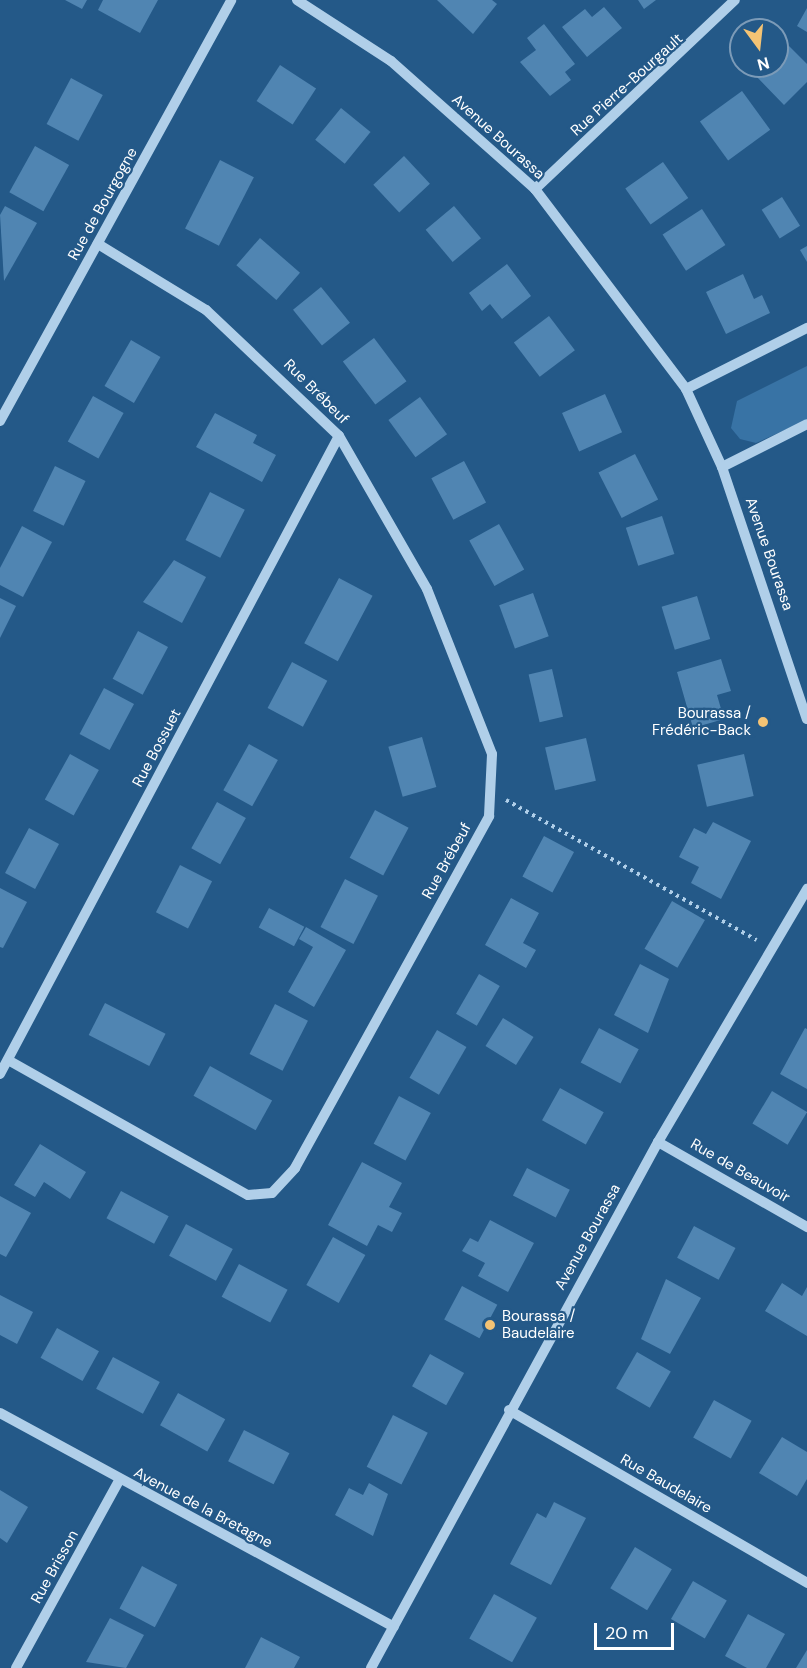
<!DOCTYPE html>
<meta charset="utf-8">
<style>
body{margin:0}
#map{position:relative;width:807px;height:1668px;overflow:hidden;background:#245988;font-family:"DM Sans",sans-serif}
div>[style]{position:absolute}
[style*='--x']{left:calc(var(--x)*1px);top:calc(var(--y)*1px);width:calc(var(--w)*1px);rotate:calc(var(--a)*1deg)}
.green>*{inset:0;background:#3873a5}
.building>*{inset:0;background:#5085b2;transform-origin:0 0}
.path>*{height:4px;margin-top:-2px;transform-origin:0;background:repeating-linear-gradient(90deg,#b0cfe9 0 3px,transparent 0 7.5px)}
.minor>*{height:10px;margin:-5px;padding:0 5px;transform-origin:5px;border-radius:5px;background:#b0cfe9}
.dots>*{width:16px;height:16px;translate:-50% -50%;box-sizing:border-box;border:3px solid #245988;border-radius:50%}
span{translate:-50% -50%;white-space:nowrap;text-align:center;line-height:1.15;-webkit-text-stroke:4.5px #245988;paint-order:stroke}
.street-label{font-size:15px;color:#fff}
.poi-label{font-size:15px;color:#fff}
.right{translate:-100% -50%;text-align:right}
.left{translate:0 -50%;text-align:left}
.north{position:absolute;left:729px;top:18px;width:60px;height:60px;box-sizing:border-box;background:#245988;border:2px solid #7c9bb8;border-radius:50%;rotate:165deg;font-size:16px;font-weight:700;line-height:24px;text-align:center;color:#fff}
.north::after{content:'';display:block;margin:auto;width:21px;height:27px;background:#f4c374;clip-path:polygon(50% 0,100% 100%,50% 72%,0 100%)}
.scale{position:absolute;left:594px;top:1623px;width:80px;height:27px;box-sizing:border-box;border:3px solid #fff;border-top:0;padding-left:8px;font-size:18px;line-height:21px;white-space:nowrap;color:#fff;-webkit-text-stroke:4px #245988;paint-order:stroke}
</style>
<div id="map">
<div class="green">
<i style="clip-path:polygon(807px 366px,807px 420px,756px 443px,740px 439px,731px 428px,737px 401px)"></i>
</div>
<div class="building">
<i style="clip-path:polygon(65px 0,87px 0,82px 9px)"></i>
<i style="clip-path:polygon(103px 0,158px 0,140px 33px,98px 10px)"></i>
<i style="clip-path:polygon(437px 0,492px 0,497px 4px,473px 34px)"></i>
<i style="clip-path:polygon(638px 0,656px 0,644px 9px)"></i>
<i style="clip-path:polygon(604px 7px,622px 28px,587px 57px,562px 27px,585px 9px,592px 17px)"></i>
<i style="clip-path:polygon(807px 8px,807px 32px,797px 26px)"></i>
<i style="clip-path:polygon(544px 24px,575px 64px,565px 72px,571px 80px,550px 96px,520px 62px,536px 50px,527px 38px)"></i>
<i style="clip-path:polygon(786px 43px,807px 64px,807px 82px,784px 105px,754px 74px,762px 66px,777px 66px,777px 51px)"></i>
<i style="left:280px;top:65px;width:43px;height:43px;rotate:33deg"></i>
<i style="left:71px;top:78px;width:36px;height:52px;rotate:28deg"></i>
<i style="left:742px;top:91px;width:48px;height:52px;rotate:54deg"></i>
<i style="left:341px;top:108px;width:38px;height:41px;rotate:39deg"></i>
<i style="left:35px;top:146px;width:39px;height:53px;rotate:29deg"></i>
<i style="left:404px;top:156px;width:38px;height:42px;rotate:47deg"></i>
<i style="left:220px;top:160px;width:38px;height:77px;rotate:27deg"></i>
<i style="left:663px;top:162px;width:44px;height:46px;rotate:55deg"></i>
<i style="left:782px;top:197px;width:34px;height:24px;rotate:58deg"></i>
<i style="clip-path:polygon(5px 206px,37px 223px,4px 281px,0 215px)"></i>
<i style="left:454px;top:206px;width:42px;height:37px;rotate:50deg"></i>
<i style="left:702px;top:209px;width:43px;height:47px;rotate:57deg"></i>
<i style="left:260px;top:238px;width:53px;height:36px;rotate:41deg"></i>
<i style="clip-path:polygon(807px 246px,807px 262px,800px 250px)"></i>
<i style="clip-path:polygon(507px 264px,531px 296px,502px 319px,490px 304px,482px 311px,469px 293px)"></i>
<i style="clip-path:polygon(743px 274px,754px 299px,762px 295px,770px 313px,726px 334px,706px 292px)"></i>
<i style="left:321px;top:287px;width:46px;height:36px;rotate:51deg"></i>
<i style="left:549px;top:316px;width:43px;height:44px;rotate:53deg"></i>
<i style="left:374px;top:338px;width:54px;height:39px;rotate:53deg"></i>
<i style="left:131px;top:340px;width:34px;height:53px;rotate:30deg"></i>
<i style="left:605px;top:394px;width:42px;height:47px;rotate:66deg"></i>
<i style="left:93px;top:396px;width:35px;height:52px;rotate:29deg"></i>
<i style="left:420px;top:397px;width:46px;height:39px;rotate:54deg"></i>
<i style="clip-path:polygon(215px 413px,257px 435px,253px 443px,276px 455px,262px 482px,196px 447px)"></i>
<i style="left:635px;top:454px;width:51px;height:41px;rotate:63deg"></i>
<i style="left:464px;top:461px;width:47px;height:37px;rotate:62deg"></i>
<i style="left:55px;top:466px;width:34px;height:50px;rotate:26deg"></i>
<i style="left:210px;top:492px;width:39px;height:54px;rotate:27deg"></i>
<i style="left:662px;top:516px;width:40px;height:38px;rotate:72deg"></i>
<i style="left:499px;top:524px;width:52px;height:34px;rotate:61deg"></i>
<i style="clip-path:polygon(22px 526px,52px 542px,23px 597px,0 585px,0 568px)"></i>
<i style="clip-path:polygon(174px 560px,206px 577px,182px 623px,143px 602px)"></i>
<i style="left:339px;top:578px;width:38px;height:74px;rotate:28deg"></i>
<i style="left:533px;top:593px;width:46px;height:36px;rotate:70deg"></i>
<i style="left:697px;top:596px;width:45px;height:37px;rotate:73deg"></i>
<i style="clip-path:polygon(0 598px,16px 606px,0 638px)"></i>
<i style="left:138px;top:631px;width:34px;height:54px;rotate:28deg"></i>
<i style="clip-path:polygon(721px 659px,731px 691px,717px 695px,724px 719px,693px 728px,677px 672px)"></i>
<i style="left:292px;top:662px;width:40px;height:52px;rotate:28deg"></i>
<i style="left:552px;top:669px;width:49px;height:24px;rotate:77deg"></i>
<i style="left:104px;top:688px;width:34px;height:52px;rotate:28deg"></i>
<i style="left:422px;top:737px;width:52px;height:35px;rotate:74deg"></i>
<i style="left:586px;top:738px;width:44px;height:42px;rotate:77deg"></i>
<i style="left:249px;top:744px;width:33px;height:53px;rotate:29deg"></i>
<i style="left:70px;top:754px;width:33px;height:52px;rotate:29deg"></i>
<i style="left:744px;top:754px;width:43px;height:48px;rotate:77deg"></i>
<i style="left:217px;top:802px;width:33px;height:53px;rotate:29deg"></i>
<i style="left:375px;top:810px;width:38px;height:54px;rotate:28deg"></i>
<i style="clip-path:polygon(713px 822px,751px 841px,721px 899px,691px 883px,699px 867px,679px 857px,694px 828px,706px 834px)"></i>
<i style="left:29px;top:828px;width:34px;height:51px;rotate:28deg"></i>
<i style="left:544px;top:836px;width:34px;height:46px;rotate:28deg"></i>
<i style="left:180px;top:865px;width:36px;height:53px;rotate:27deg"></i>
<i style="left:345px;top:879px;width:37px;height:54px;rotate:27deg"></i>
<i style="clip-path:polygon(0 888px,27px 902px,3px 948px,0 947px)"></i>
<i style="clip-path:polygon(511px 898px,539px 913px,523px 943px,536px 950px,526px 968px,485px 945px)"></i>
<i style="left:672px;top:901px;width:38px;height:55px;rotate:30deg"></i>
<i style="left:269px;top:908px;width:40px;height:22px;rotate:28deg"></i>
<i style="clip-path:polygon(306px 927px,346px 950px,314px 1007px,288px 992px,313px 947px,299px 939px)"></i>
<i style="clip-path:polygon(640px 964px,669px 979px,648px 1033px,614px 1015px)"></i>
<i style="left:479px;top:974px;width:24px;height:46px;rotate:30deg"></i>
<i style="left:105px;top:1003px;width:68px;height:36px;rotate:27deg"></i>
<i style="left:275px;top:1004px;width:37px;height:56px;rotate:27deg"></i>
<i style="left:503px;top:1018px;width:36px;height:33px;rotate:32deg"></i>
<i style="left:599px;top:1028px;width:45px;height:39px;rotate:28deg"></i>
<i style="clip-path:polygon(805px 1028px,807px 1029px,807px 1089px,780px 1074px)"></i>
<i style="left:437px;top:1030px;width:34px;height:55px;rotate:30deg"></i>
<i style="left:210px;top:1066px;width:71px;height:34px;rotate:29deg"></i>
<i style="left:560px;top:1088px;width:50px;height:37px;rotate:29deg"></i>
<i style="left:772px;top:1091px;width:41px;height:38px;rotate:31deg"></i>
<i style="left:399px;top:1096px;width:36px;height:54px;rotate:28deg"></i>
<i style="clip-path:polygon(40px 1144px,86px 1172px,70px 1199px,44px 1182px,35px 1197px,14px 1185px)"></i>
<i style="clip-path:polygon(362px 1162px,402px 1183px,389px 1207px,402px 1213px,392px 1232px,378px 1225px,367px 1246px,328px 1225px)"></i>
<i style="left:527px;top:1168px;width:48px;height:31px;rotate:27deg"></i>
<i style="left:121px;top:1191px;width:54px;height:31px;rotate:28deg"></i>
<i style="clip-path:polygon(0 1196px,31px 1213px,6px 1257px,0 1254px)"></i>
<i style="clip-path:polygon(490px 1220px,534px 1243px,508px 1292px,478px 1276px,485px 1263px,462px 1251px,470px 1238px,478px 1242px)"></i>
<i style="left:186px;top:1224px;width:53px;height:36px;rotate:28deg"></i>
<i style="left:694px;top:1226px;width:47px;height:36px;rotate:28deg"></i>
<i style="left:333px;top:1237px;width:37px;height:55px;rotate:29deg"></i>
<i style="left:239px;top:1264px;width:55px;height:37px;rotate:28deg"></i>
<i style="clip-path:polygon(666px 1279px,701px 1298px,670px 1354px,641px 1339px)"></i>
<i style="clip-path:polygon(782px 1283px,802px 1296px,807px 1287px,807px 1336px,765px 1311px)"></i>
<i style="left:462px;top:1286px;width:40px;height:38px;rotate:28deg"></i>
<i style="clip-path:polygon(0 1295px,33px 1312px,17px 1344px,0 1335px)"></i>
<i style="left:57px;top:1328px;width:48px;height:34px;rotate:29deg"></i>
<i style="left:637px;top:1352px;width:39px;height:42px;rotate:30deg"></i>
<i style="left:430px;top:1354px;width:39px;height:37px;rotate:29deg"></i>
<i style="left:113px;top:1357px;width:53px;height:36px;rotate:28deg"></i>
<i style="left:178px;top:1393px;width:54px;height:37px;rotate:29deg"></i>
<i style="left:714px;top:1400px;width:43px;height:43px;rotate:29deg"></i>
<i style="left:393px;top:1415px;width:39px;height:58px;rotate:27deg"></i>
<i style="left:244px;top:1430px;width:51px;height:35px;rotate:27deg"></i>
<i style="clip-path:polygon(782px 1437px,807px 1452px,807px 1479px,797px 1496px,759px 1473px)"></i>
<i style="clip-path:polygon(369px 1483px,388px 1494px,373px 1536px,335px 1515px,349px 1488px,363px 1495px)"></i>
<i style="clip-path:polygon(0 1490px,28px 1507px,7px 1543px,0 1538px)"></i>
<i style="clip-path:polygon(554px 1502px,586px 1518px,551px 1585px,510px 1564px,537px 1513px,546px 1518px)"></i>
<i style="left:635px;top:1547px;width:43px;height:48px;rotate:31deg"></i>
<i style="left:142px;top:1566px;width:40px;height:48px;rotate:28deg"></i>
<i style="left:693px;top:1581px;width:39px;height:44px;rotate:30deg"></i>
<i style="left:494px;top:1594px;width:49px;height:51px;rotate:29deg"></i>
<i style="clip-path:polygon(748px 1614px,785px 1634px,766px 1668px,747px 1668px,725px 1656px)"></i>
<i style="clip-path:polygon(110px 1618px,144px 1635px,126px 1668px,86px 1662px)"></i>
<i style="clip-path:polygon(261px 1637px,300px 1657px,294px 1668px,245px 1668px)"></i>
<i style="clip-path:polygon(807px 1650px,807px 1668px,796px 1668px)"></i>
</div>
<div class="path">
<i style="--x:506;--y:800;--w:287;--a:29.2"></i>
</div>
<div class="minor">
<i style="--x:297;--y:0;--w:112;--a:33"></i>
<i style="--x:391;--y:61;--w:193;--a:41.6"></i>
<i style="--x:535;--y:189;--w:251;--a:52.9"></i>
<i style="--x:686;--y:389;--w:86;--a:65.2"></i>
<i style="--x:722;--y:467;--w:266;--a:71.4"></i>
<i style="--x:535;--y:189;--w:275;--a:-43.4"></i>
<i style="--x:686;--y:389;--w:136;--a:-26.8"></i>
<i style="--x:0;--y:421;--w:480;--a:-61.2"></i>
<i style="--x:722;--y:467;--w:95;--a:-26.8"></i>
<i style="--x:8;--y:1060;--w:275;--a:29.4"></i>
<i style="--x:248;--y:1195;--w:24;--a:-5"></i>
<i style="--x:272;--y:1193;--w:34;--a:-47"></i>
<i style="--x:295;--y:1168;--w:402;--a:-61.1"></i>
<i style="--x:489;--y:816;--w:62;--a:-87.2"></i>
<i style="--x:492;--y:754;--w:177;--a:-111.5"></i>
<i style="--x:427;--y:589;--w:177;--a:-119.9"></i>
<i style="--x:339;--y:436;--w:183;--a:-136.5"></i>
<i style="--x:206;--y:310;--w:127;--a:-148.6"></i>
<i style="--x:0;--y:1074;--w:722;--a:-62.02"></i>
<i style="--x:658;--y:1142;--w:172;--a:29.7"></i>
<i style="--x:509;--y:1410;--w:345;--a:30.1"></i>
<i style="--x:0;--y:1413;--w:448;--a:28.5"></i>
<i style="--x:16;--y:1668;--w:213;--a:-61.2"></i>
<i style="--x:371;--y:1668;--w:599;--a:-61.38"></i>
<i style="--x:658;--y:1142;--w:294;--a:-59.5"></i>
</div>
<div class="dots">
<i style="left:763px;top:722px;background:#f4c374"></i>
<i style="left:490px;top:1325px;background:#f4c374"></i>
</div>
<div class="street-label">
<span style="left:627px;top:85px;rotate:-42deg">Rue Pierre-Bourgault</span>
<span style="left:498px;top:137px;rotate:42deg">Avenue Bourassa</span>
<span style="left:103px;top:204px;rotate:-61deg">Rue de Bourgogne</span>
<span style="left:316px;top:392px;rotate:45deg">Rue Brébeuf</span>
<span style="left:769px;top:554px;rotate:71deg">Avenue Bourassa</span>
<span style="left:157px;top:748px;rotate:-62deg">Rue Bossuet</span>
<span style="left:447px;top:861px;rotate:-61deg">Rue Brébeuf</span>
<span style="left:740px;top:1171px;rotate:30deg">Rue de Beauvoir</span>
<span style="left:588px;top:1237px;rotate:-61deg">Avenue Bourassa</span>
<span style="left:666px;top:1484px;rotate:30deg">Rue Baudelaire</span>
<span style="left:203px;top:1508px;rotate:28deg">Avenue de la Bretagne</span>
<span style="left:55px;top:1567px;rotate:-61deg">Rue Brisson</span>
</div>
<div class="poi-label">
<span class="right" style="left:751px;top:722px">Bourassa /<br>Frédéric-Back</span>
<span class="left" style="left:502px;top:1325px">Bourassa /<br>Baudelaire</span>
</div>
<div class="north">N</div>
<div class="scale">20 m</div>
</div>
